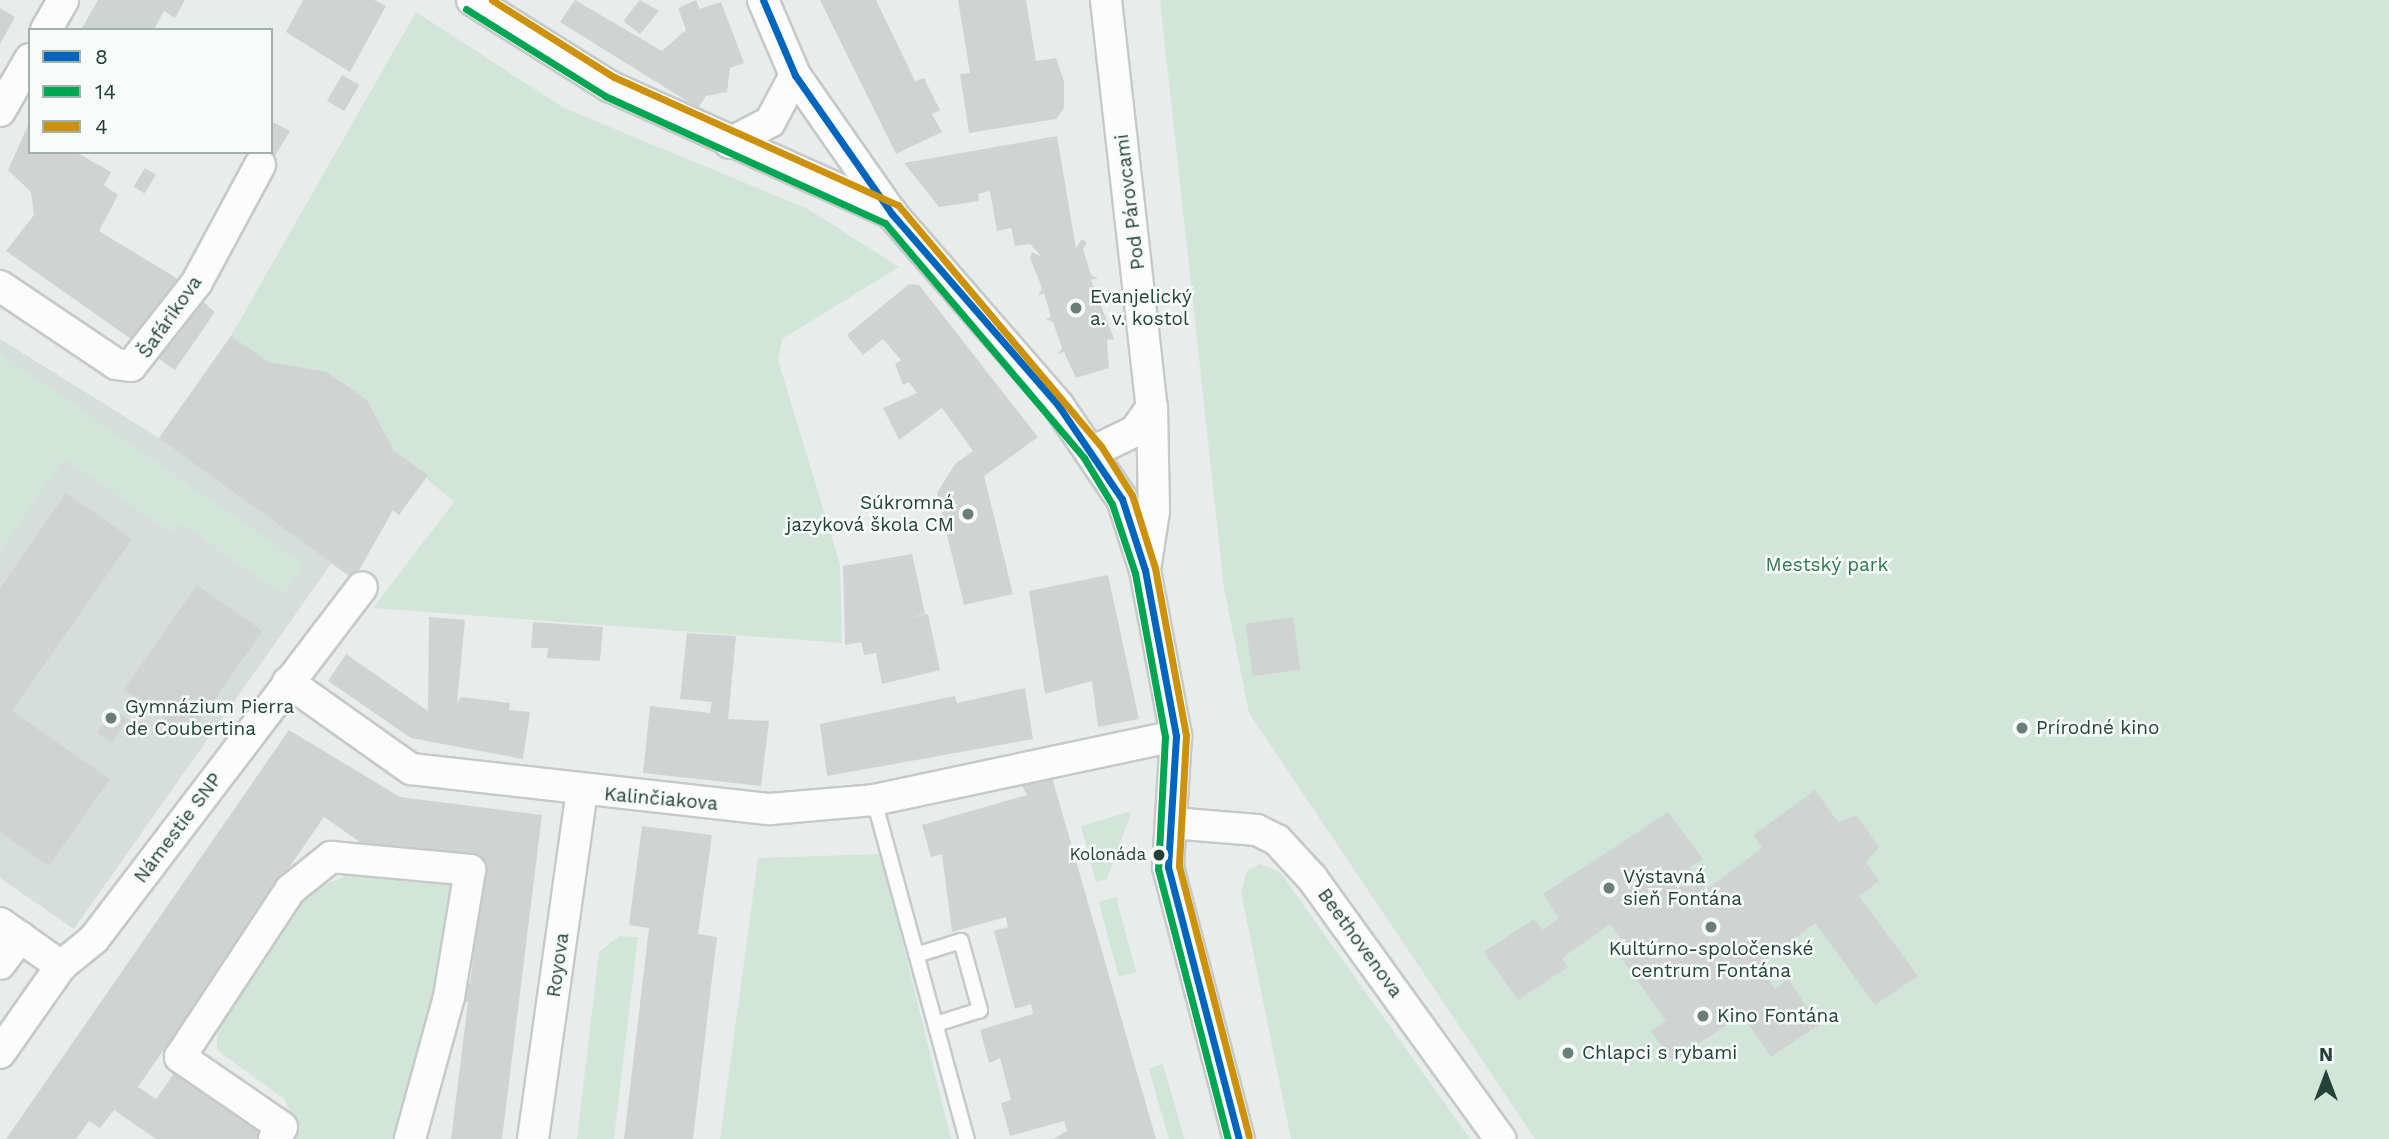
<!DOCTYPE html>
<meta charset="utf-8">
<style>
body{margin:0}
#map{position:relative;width:2389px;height:1139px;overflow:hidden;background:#e8edeb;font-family:"Work Sans",sans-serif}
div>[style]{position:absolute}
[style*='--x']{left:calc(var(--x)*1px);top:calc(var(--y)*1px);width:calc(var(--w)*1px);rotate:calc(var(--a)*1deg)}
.built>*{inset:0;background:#d6dedb}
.green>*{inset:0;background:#d1e6d8;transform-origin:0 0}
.building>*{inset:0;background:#cfd4d2;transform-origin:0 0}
.roads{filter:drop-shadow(2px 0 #c5cac8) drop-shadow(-2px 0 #c5cac8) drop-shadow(0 2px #c5cac8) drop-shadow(0 -2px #c5cac8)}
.lane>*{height:14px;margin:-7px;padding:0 7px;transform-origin:7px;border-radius:7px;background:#fcfcfc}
.street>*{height:30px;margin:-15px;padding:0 15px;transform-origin:15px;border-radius:15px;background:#fcfcfc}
.bus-1>*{height:7px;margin:-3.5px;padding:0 3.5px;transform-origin:3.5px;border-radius:3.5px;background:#0065bd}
.bus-2>*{height:7px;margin:-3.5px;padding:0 3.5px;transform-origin:3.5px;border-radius:3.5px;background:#00a651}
.bus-3>*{height:7px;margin:-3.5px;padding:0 3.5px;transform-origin:3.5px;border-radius:3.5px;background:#cd920c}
.dots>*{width:19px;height:19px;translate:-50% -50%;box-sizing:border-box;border:4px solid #f7fbf9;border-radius:50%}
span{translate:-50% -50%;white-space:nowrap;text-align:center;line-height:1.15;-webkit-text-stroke:5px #f7fbf9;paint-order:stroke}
.bus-label{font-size:17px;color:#24423a}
.right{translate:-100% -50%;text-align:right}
.street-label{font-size:19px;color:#24423a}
.poi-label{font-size:19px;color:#24423a}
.left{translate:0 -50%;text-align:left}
.park-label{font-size:19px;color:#2d7a4b}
.legend{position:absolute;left:28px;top:28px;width:245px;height:126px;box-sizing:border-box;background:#f7fbf9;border:2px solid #a3b1ad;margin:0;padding:9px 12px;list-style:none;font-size:21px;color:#24423a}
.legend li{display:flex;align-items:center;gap:14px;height:35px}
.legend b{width:35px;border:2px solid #a3b1ad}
.north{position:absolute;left:2291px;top:1041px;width:70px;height:70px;-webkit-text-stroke:5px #f7fbf9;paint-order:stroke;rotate:0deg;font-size:19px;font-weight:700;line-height:28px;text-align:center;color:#24423a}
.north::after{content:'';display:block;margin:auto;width:24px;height:32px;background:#24423a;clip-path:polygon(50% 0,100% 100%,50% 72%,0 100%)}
</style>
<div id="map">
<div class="built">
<i style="clip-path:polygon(231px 336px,269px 362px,327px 372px,367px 400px,394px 451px,428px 475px,399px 515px,393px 510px,354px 579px,331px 564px,74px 929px,0 878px,0 339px,159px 438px)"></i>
</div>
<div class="green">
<i style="clip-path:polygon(1160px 0,2389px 0,2389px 1139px,1535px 1139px,1249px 713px,1224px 588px)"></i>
<i style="clip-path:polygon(416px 12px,564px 108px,808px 209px,899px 267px,782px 339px,778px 360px,840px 564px,842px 643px,373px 608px,454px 502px,394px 451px,367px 400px,327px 372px,269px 362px,231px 336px)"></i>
<i style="clip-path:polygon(0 353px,304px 565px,283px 595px,180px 523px,172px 533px,64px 459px,0 551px)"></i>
<i style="clip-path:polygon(1132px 811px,1107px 879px,1096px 882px,1081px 826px)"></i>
<i style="clip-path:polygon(881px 854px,951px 1139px,720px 1139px,758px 858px)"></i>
<i style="clip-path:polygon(1260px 864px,1280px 872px,1470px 1139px,1291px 1139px,1241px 892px,1247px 871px)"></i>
<i style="clip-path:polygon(368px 867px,460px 878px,443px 986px,399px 1139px,295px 1139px,300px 1131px,284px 1099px,217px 1050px,217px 1021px,299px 895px)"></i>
<i style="left:1116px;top:897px;width:78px;height:18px;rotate:75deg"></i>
<i style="clip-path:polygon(619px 936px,638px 937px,614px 1139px,577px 1139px,599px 952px)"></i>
<i style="left:1163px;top:1064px;width:78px;height:15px;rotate:74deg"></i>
</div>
<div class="building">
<i style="clip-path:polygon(98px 0,185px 0,175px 18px,164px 11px,154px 30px,81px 30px)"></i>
<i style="clip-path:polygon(303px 0,374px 0,386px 6px,350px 72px,286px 32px)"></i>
<i style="clip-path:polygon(575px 0,662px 51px,686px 30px,678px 8px,696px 0,700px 9px,721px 2px,744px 63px,730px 68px,727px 92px,706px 96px,698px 108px,560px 22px)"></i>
<i style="clip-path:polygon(640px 0,659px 11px,640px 34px,623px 21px)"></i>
<i style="clip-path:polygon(820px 0,876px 0,915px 81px,924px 78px,940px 110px,932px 114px,942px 132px,896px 154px)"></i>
<i style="clip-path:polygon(958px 0,1026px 0,1036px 61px,1056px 58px,1064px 81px,1064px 108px,1056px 119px,969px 133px,960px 74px,970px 73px)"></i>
<i style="clip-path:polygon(0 8px,15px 17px,0 44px)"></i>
<i style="left:342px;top:75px;width:20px;height:30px;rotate:30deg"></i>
<i style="clip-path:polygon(30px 121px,30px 152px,76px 152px,111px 172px,104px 185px,118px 195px,99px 231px,173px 276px,215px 312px,175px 370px,6px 251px,34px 215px,31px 192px,8px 170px)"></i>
<i style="clip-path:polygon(271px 121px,290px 131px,273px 159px,262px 152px,271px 152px)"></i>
<i style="clip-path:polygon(1057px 136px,1076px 248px,1082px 239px,1087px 243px,1083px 249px,1091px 275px,1098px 278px,1091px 280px,1114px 339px,1107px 340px,1109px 368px,1076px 378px,1064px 352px,1058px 354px,1062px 348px,1053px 322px,1045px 319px,1051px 317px,1044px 293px,1038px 296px,1042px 288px,1030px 258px,1032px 252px,1042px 257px,1030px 244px,1015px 246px,1011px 228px,997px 231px,990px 191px,978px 194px,979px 201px,939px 207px,904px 163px)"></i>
<i style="left:145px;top:168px;width:13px;height:22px;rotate:32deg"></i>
<i style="clip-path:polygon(909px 284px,919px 285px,1038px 437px,984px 476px,1013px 594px,964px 605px,937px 493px,955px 464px,973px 451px,942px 408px,899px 440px,883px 408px,917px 393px,909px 382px,903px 385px,895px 364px,901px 360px,883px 339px,863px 355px,847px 335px)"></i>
<i style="clip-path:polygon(231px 336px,269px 362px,327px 372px,367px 400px,394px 451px,428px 475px,399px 515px,393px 510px,354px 579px,159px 438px)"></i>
<i style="clip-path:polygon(66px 493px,132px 539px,12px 711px,110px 779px,49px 866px,0 832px,0 588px)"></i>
<i style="clip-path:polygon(912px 554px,925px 614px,903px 619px,928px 614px,940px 670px,882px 684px,876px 653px,864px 655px,861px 642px,845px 645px,843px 566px)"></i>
<i style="clip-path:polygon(1108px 575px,1139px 719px,1098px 727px,1092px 681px,1045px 694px,1029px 591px)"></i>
<i style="left:197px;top:585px;width:80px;height:128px;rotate:35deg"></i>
<i style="clip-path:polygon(429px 617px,465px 620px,457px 703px,461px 697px,510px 703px,509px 710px,530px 712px,523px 759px,411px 738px,328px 681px,346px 654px,428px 711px)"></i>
<i style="left:1293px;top:617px;width:53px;height:48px;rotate:82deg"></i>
<i style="clip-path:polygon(533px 622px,603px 627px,600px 661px,547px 658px,548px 648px,531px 648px)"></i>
<i style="clip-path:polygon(687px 633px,736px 636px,728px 719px,769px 721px,761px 786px,643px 773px,650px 706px,710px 713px,712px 702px,680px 699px)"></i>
<i style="clip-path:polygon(1025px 688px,1033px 739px,827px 776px,820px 724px,955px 696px,957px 703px)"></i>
<i style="left:113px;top:709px;width:18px;height:29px;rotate:34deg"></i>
<i style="clip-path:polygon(289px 730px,400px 797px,542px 815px,502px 1139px,451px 1139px,468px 1002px,460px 999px,463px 983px,470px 984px,484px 864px,373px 851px,324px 817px,138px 1087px,156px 1099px,175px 1072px,262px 1133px,258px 1139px,156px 1139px,114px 1110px,100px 1128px,89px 1121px,76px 1139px,6px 1139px)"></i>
<i style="clip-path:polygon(1051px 774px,1156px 1139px,1053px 1139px,1067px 1131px,1064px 1121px,1010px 1136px,1001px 1103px,1011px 1100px,1000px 1058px,989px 1063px,980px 1030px,1033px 1014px,1031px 1004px,1015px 1009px,994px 931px,1008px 927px,1006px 917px,952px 932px,942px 854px,931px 857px,922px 825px,1027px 795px,1021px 784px)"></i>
<i style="clip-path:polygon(1815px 790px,1838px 822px,1856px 815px,1879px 847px,1866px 862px,1879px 881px,1859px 896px,1918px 976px,1875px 1005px,1815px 923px,1758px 966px,1775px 989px,1788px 979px,1819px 1025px,1771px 1057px,1742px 1015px,1672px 1061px,1651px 1031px,1666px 1021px,1612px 945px,1621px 939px,1610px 924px,1562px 958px,1568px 967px,1518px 1000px,1484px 952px,1534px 919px,1543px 930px,1559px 918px,1543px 894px,1668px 812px,1703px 859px,1690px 867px,1705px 891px,1762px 848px,1753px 835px)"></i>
<i style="clip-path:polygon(642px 826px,712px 835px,698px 934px,717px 937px,693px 1139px,624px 1139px,649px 928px,629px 925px)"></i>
</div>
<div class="roads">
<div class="lane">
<i style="--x:874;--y:800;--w:352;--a:74.7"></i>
<i style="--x:916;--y:955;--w:47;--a:-17.3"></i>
<i style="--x:961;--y:941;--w:72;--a:74.6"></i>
<i style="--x:980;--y:1010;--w:46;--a:162.3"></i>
</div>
<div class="street">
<i style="--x:472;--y:0;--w:162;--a:32.1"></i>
<i style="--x:609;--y:86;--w:310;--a:24.2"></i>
<i style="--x:763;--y:0;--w:82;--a:66.9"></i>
<i style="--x:795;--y:75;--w:169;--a:55.1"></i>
<i style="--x:892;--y:214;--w:253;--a:49"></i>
<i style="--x:1058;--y:405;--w:114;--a:55.8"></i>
<i style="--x:1122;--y:499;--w:75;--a:72.1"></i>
<i style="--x:1145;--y:570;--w:169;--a:79.4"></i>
<i style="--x:1176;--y:736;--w:131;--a:93.5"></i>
<i style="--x:1168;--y:867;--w:281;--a:75.4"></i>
<i style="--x:1106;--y:0;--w:410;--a:83.6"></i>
<i style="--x:1152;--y:407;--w:104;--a:88.9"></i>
<i style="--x:1154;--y:511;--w:53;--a:98.7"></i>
<i style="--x:46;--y:30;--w:34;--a:-60"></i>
<i style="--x:0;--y:111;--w:60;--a:-60"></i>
<i style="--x:730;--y:143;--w:45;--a:-27.7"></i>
<i style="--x:770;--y:122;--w:53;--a:-62"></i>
<i style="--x:0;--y:286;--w:140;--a:33.9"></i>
<i style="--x:116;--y:364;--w:15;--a:8"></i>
<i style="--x:131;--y:366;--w:107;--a:-51.8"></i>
<i style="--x:197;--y:282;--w:133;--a:-61.7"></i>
<i style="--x:1092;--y:452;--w:48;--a:-26"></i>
<i style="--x:1135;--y:431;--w:29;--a:-55"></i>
<i style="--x:288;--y:682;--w:151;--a:35.3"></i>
<i style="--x:411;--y:769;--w:361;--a:6.4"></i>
<i style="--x:770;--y:809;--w:104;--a:-4.9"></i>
<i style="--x:874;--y:800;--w:309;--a:-12"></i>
<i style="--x:1172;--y:823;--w:85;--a:4.7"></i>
<i style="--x:1257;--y:830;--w:22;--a:27"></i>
<i style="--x:1277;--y:840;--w:52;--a:47.4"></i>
<i style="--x:1312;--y:878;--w:322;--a:54.2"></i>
<i style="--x:0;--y:923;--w:75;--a:35.2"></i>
<i style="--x:0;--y:964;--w:34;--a:-53"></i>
<i style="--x:0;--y:1053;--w:106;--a:-55"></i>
<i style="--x:61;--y:966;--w:43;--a:-39.3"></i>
<i style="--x:94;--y:939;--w:442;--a:-52.7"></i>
<i style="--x:274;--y:1139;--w:14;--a:-56"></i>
<i style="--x:282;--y:1127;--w:124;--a:-145.5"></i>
<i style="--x:180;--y:1057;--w:200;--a:-56.6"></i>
<i style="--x:290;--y:890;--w:53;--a:-38.8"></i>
<i style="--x:331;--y:857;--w:140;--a:5.3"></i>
<i style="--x:470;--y:870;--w:129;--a:99.4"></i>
<i style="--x:449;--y:997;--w:147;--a:105.4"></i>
<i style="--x:533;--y:1139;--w:351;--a:-82"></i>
</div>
</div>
<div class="bus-1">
<i style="--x:763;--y:0;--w:82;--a:66.9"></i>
<i style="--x:795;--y:75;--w:169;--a:55.1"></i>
<i style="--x:892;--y:214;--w:253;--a:49"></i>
<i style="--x:1058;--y:405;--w:114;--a:55.8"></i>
<i style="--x:1122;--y:499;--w:75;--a:72.1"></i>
<i style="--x:1145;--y:570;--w:169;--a:79.4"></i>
<i style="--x:1176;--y:736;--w:131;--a:93.5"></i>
<i style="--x:1168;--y:867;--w:281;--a:75.4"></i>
</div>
<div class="bus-2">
<i style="--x:466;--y:9;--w:164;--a:32"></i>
<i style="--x:605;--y:96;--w:307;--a:24.4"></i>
<i style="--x:885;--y:223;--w:308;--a:49.7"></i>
<i style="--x:1084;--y:458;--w:54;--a:58.7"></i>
<i style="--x:1112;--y:504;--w:73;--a:71.6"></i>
<i style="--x:1135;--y:573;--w:167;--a:79.6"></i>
<i style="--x:1165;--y:737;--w:132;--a:93"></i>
<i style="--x:1158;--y:869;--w:279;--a:75.5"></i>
</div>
<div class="bus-3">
<i style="--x:492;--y:0;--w:144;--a:32.3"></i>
<i style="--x:614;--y:77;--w:312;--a:24.3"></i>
<i style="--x:898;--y:205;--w:315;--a:49.9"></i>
<i style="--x:1101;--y:446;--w:58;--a:57.7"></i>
<i style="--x:1132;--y:495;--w:77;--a:72.5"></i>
<i style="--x:1155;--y:568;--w:170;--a:79.5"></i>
<i style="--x:1186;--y:735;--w:131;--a:93.1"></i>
<i style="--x:1179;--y:866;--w:279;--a:75.5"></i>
</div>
<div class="dots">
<i style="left:1076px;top:308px;background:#697e78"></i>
<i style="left:968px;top:514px;background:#697e78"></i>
<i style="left:111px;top:718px;background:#697e78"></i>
<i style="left:2022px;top:728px;background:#697e78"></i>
<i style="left:1159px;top:855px;background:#24423a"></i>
<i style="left:1609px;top:888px;background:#697e78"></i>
<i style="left:1711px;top:927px;background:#697e78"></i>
<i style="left:1703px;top:1016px;background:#697e78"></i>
<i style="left:1568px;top:1053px;background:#697e78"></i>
</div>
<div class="bus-label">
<span class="right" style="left:1146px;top:855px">Kolonáda</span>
</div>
<div class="street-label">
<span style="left:1130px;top:202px;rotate:-97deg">Pod Párovcami</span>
<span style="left:170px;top:317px;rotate:-55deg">Šafárikova</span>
<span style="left:661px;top:799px;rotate:5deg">Kalinčiakova</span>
<span style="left:178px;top:828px;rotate:-53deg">Námestie SNP</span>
<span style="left:1360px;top:943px;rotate:54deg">Beethovenova</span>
<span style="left:558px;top:965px;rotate:-82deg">Royova</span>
</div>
<div class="poi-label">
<span class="left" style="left:1090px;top:308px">Evanjelický<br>a. v. kostol</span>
<span class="right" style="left:954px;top:514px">Súkromná<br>jazyková škola CM</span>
<span class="left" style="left:125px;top:718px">Gymnázium Pierra<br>de Coubertina</span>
<span class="left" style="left:2036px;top:728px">Prírodné kino</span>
<span class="left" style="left:1623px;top:888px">Výstavná<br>sieň Fontána</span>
<span style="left:1711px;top:960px">Kultúrno-spoločenské<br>centrum Fontána</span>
<span class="left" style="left:1717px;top:1016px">Kino Fontána</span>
<span class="left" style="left:1582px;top:1053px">Chlapci s rybami</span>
</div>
<div class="park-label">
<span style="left:1827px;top:565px">Mestský park</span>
</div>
<ul class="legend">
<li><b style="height:9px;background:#0065bd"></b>8</li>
<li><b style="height:9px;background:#00a651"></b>14</li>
<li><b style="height:9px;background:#cd920c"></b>4</li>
</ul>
<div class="north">N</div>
</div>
